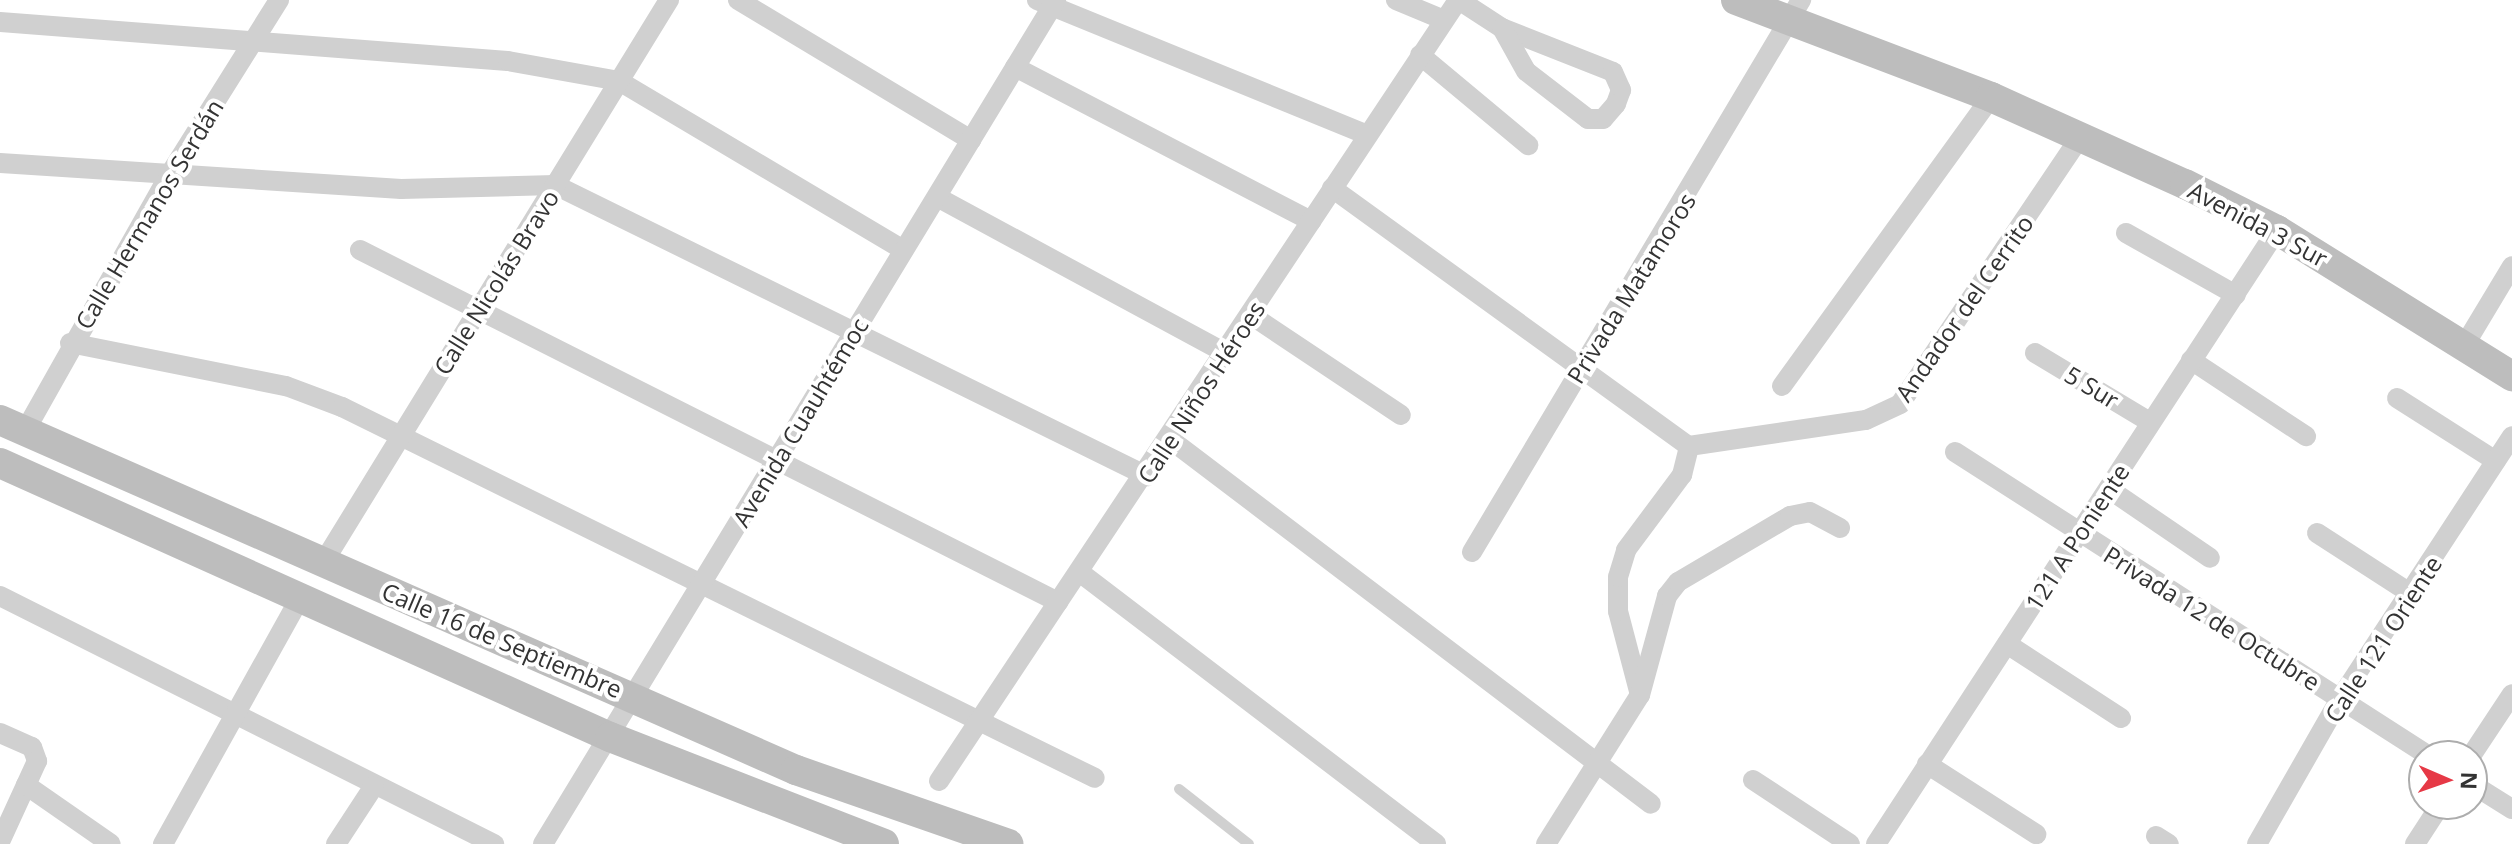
<!DOCTYPE html>
<meta charset="utf-8">
<style>
body{margin:0}
#map{position:relative;width:2512px;height:844px;overflow:hidden;background:#fff;font-family:"Open Sans",sans-serif}
div>[style]{position:absolute}
[style*='--x']{left:calc(var(--x)*1px);top:calc(var(--y)*1px);width:calc(var(--w)*1px);rotate:calc(var(--a)*1deg)}
.lane>*{height:10px;margin:-5px;padding:0 5px;transform-origin:5px;border-radius:5px;background:#d0d0d0}
.street>*{height:20px;margin:-10px;padding:0 10px;transform-origin:10px;border-radius:10px;background:#d0d0d0}
.secondary>*{height:30px;margin:-15px;padding:0 15px;transform-origin:15px;border-radius:15px;background:#bdbdbd}
span{translate:-50% -50%;white-space:nowrap;text-align:center;line-height:1.15;-webkit-text-stroke:8px #fff;paint-order:stroke}
.street-label{font-size:24px;color:#333}
.north{position:absolute;left:2408px;top:740px;width:80px;height:80px;box-sizing:border-box;background:#fff;border:2px solid #adadad;border-radius:50%;rotate:92deg;font-size:22px;font-weight:700;line-height:32px;text-align:center;color:#333}
.north::after{content:'';display:block;margin:auto;width:28px;height:36px;background:#e63946;clip-path:polygon(50% 0,100% 100%,50% 72%,0 100%)}
</style>
<div id="map">
<div class="lane">
<i style="--x:1179;--y:789;--w:89;--a:38.2"></i>
</div>
<div class="street">
<i style="--x:738;--y:0;--w:272;--a:31"></i>
<i style="--x:1037;--y:0;--w:357;--a:22.2"></i>
<i style="--x:1396;--y:0;--w:52;--a:22.6"></i>
<i style="--x:1459;--y:0;--w:51;--a:33.1"></i>
<i style="--x:1502;--y:28;--w:119;--a:21.6"></i>
<i style="--x:1613;--y:72;--w:20;--a:66"></i>
<i style="--x:1621;--y:90;--w:15;--a:110"></i>
<i style="--x:1616;--y:104;--w:20;--a:131"></i>
<i style="--x:1603;--y:119;--w:15;--a:180"></i>
<i style="--x:1588;--y:119;--w:78;--a:-142.3"></i>
<i style="--x:1526;--y:71;--w:49;--a:-119.2"></i>
<i style="--x:0;--y:22;--w:509;--a:4.39"></i>
<i style="--x:508;--y:61;--w:113;--a:10.2"></i>
<i style="--x:619;--y:81;--w:331;--a:30.7"></i>
<i style="--x:1420;--y:55;--w:141;--a:39.8"></i>
<i style="--x:1015;--y:67;--w:334;--a:27.5"></i>
<i style="--x:0;--y:163;--w:402;--a:3.7"></i>
<i style="--x:401;--y:189;--w:154;--a:-1.5"></i>
<i style="--x:555;--y:185;--w:660;--a:26.18"></i>
<i style="--x:1332;--y:188;--w:440;--a:35.9"></i>
<i style="--x:937;--y:197;--w:328;--a:28.4"></i>
<i style="--x:2126;--y:233;--w:126;--a:29.4"></i>
<i style="--x:360;--y:250;--w:782;--a:26.76"></i>
<i style="--x:1251;--y:315;--w:180;--a:33.7"></i>
<i style="--x:70;--y:343;--w:220;--a:11.3"></i>
<i style="--x:286;--y:386;--w:60;--a:20.6"></i>
<i style="--x:342;--y:407;--w:839;--a:26.23"></i>
<i style="--x:2464;--y:346;--w:93;--a:-59"></i>
<i style="--x:2035;--y:353;--w:134;--a:31"></i>
<i style="--x:2191;--y:360;--w:138;--a:33.5"></i>
<i style="--x:1782;--y:386;--w:357;--a:-54.1"></i>
<i style="--x:2397;--y:398;--w:117;--a:32.5"></i>
<i style="--x:25;--y:431;--w:291;--a:-60.6"></i>
<i style="--x:168;--y:177;--w:209;--a:-57.9"></i>
<i style="--x:1171;--y:440;--w:602;--a:37.17"></i>
<i style="--x:1955;--y:452;--w:563;--a:32.67"></i>
<i style="--x:2109;--y:489;--w:122;--a:34.3"></i>
<i style="--x:2317;--y:533;--w:114;--a:32.9"></i>
<i style="--x:1472;--y:552;--w:643;--a:-59.2"></i>
<i style="--x:323;--y:563;--w:661;--a:-58.43"></i>
<i style="--x:1082;--y:574;--w:445;--a:37.3"></i>
<i style="--x:0;--y:596;--w:553;--a:26.66"></i>
<i style="--x:2007;--y:644;--w:136;--a:33"></i>
<i style="--x:1640;--y:695;--w:87;--a:-104.7"></i>
<i style="--x:1618;--y:611;--w:34;--a:-90"></i>
<i style="--x:1618;--y:577;--w:28;--a:-73"></i>
<i style="--x:1626;--y:550;--w:94;--a:-53.3"></i>
<i style="--x:1682;--y:475;--w:30;--a:-76"></i>
<i style="--x:1689;--y:446;--w:179;--a:-8.4"></i>
<i style="--x:1866;--y:420;--w:38;--a:-25"></i>
<i style="--x:1900;--y:404;--w:322;--a:-56"></i>
<i style="--x:0;--y:733;--w:35;--a:24"></i>
<i style="--x:32;--y:747;--w:15;--a:70"></i>
<i style="--x:37;--y:761;--w:89;--a:114.6"></i>
<i style="--x:2471;--y:756;--w:74;--a:-56.5"></i>
<i style="--x:1927;--y:764;--w:130;--a:32.7"></i>
<i style="--x:1753;--y:780;--w:116;--a:33.4"></i>
<i style="--x:939;--y:781;--w:938;--a:-56.39"></i>
<i style="--x:2472;--y:784;--w:47;--a:32"></i>
<i style="--x:26;--y:785;--w:103;--a:34.8"></i>
<i style="--x:2156;--y:836;--w:15;--a:32"></i>
<i style="--x:163;--y:844;--w:282;--a:-60.9"></i>
<i style="--x:336;--y:844;--w:69;--a:-56.8"></i>
<i style="--x:543;--y:844;--w:988;--a:-58.71"></i>
<i style="--x:1546;--y:844;--w:176;--a:-57.8"></i>
<i style="--x:1640;--y:695;--w:103;--a:-74.7"></i>
<i style="--x:1667;--y:596;--w:18;--a:-52"></i>
<i style="--x:1678;--y:582;--w:130;--a:-30.5"></i>
<i style="--x:1790;--y:516;--w:20;--a:-11"></i>
<i style="--x:1810;--y:512;--w:34;--a:28"></i>
<i style="--x:1876;--y:844;--w:733;--a:-56.85"></i>
<i style="--x:2257;--y:844;--w:167;--a:-60.2"></i>
<i style="--x:2340;--y:699;--w:314;--a:-56.8"></i>
<i style="--x:2415;--y:844;--w:48;--a:-57"></i>
</div>
<div class="secondary">
<i style="--x:1736;--y:0;--w:273;--a:20.8"></i>
<i style="--x:1991;--y:97;--w:213;--a:24.2"></i>
<i style="--x:2185;--y:184;--w:103;--a:26.6"></i>
<i style="--x:2277;--y:230;--w:277;--a:31.9"></i>
<i style="--x:0;--y:420;--w:870;--a:23.74"></i>
<i style="--x:796;--y:770;--w:225;--a:19.2"></i>
<i style="--x:0;--y:463;--w:669;--a:24.19"></i>
<i style="--x:610;--y:737;--w:294;--a:21.3"></i>
</div>
<div class="street-label">
<span style="left:149px;top:214px;rotate:-59deg">Calle Hermanos Serdán</span>
<span style="left:2258px;top:224px;rotate:28deg">Avenida 3 Sur</span>
<span style="left:496px;top:282px;rotate:-58deg">Calle Nicolás Bravo</span>
<span style="left:1631px;top:288px;rotate:-58deg">Privada Matamoros</span>
<span style="left:1964px;top:308px;rotate:-55deg">Andador del Cerrito</span>
<span style="left:2092px;top:387px;rotate:31deg">5 Sur</span>
<span style="left:1201px;top:392px;rotate:-57deg">Calle Niños Héroes</span>
<span style="left:800px;top:422px;rotate:-59deg">Avenida Cuauhtémoc</span>
<span style="left:2077px;top:537px;rotate:-57deg">121 A Poniente</span>
<span style="left:2212px;top:618px;rotate:32deg">Privada 12 de Octubre</span>
<span style="left:2383px;top:639px;rotate:-57deg">Calle 121 Oriente</span>
<span style="left:502px;top:640px;rotate:23deg">Calle 16 de Septiembre</span>
</div>
<div class="north">N</div>
</div>
